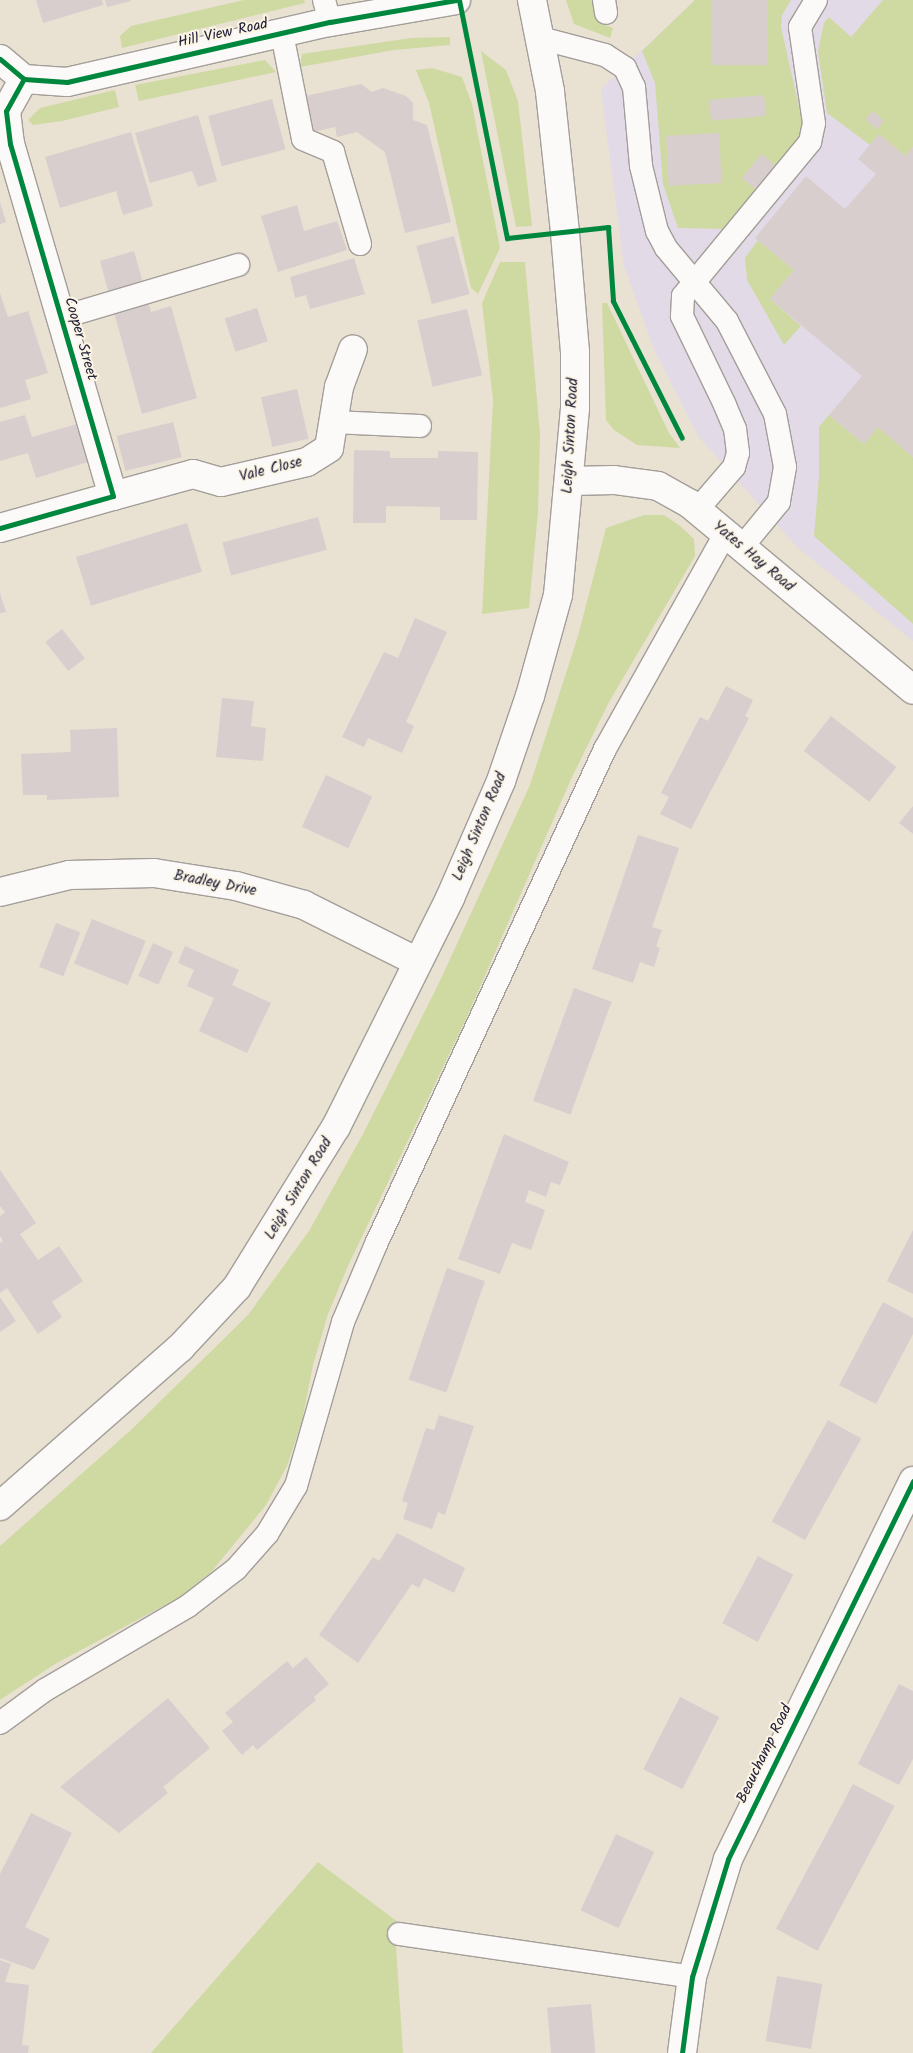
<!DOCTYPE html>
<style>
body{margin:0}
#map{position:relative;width:913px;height:2053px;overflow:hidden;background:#e9e1d2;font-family:Kalam,sans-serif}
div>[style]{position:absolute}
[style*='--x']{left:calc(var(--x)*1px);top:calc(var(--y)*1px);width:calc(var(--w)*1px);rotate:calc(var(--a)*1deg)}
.built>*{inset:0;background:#e2dae6}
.green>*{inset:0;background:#cfdaa2}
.building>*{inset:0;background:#d9cece;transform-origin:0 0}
.roads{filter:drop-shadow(1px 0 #a39e99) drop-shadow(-1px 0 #a39e99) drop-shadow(0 1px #a39e99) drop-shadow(0 -1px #a39e99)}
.lane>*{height:22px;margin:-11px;padding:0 11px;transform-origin:11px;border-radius:11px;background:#fcfaf8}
.street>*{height:28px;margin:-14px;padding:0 14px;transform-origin:14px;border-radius:14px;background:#fcfaf8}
.secondary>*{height:28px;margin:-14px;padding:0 14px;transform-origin:14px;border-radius:14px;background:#fcfaf8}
.cycleway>*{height:5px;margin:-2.5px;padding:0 2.5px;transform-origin:2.5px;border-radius:2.5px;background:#00873e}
span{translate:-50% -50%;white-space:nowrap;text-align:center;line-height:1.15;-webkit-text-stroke:4px #fcf5e5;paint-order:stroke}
.street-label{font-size:15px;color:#22223b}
</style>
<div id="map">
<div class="built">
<i style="clip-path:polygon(695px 0,913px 0,913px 641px,797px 547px,698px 436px,655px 352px,624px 266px,601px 89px)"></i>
</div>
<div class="green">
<i style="clip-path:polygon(244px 0,304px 0,305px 3px,122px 48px,120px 36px,131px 26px)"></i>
<i style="clip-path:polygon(566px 0,594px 0,598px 22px,613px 28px,610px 38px,574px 24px)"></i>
<i style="clip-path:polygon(695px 0,791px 0,782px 15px,781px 27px,801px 116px,801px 130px,796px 144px,723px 229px,678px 228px,663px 184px,655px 83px,642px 51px)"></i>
<i style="clip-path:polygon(883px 0,913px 0,913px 147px,905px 156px,879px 134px,870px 145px,827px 113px,818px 51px,824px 23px,829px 17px,851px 37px)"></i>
<i style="clip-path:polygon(450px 37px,450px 45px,394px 50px,300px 67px,302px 54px,411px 38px)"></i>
<i style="clip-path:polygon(481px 51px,506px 70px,518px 101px,532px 226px,516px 227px)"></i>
<i style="clip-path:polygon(265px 60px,276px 72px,139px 101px,135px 85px)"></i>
<i style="clip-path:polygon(432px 68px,462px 77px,472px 104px,500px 248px,478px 294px,471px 288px,429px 103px,416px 70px)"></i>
<i style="clip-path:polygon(115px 90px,119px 107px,62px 121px,33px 125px,28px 120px,40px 108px)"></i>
<i style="clip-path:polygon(758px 240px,794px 270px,770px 299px,801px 326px,784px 345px,747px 280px,745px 258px)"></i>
<i style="clip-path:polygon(500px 262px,525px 262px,540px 434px,538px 512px,529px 608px,482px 614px,493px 400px,482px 303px)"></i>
<i style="clip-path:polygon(602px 303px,607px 303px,669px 433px,680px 448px,637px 445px,614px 430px,606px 420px)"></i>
<i style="clip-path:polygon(829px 415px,864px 444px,878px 427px,913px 457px,913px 624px,814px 536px,819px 477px,819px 427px)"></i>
<i style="clip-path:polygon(644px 515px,664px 515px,679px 525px,694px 539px,695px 556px,609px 702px,572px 777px,466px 1019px,347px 1268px,328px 1314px,313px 1365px,302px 1421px,287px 1466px,266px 1505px,212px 1571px,180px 1597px,55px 1664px,0 1700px,0 1546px,131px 1430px,248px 1315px,309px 1231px,363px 1134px,438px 985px,530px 785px,578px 636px,606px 528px)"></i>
<i style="clip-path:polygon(318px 1862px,403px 1926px,396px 1946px,403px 2053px,151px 2053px)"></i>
</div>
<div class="building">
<i style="clip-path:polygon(36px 0,102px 0,103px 5px,43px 23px)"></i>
<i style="clip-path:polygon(105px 0,131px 0,131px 1px,107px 7px)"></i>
<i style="left:711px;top:0;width:56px;height:65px"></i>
<i style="clip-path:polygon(361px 84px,372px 92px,383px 88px,406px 96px,413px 103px,413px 120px,427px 125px,451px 222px,405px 233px,385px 152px,357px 132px,337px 137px,335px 127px,313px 132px,305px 96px)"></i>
<i style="left:764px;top:95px;width:21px;height:55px;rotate:85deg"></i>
<i style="left:272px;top:99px;width:52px;height:66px;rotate:75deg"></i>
<i style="left:873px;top:111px;width:15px;height:11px;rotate:42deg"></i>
<i style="clip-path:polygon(198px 115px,217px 181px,198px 187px,192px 171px,150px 183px,135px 133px)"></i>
<i style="clip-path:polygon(131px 132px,153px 206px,123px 215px,116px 191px,60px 208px,45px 157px)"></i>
<i style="left:719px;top:133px;width:50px;height:53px;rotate:87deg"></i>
<i style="clip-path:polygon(879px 134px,905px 156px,913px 147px,913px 457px,878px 427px,864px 444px,829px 415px,862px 376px,770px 299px,794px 270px,755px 238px,806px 176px,845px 209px,876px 174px,858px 159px)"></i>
<i style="left:761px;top:154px;width:18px;height:31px;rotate:38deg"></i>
<i style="clip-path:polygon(0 202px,6px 222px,0 224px)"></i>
<i style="clip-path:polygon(297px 205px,304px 231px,337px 221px,347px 250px,278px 272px,261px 216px)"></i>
<i style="left:454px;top:236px;width:60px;height:39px;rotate:75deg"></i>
<i style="clip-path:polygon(134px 251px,151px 312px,171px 306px,197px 398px,142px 414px,100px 261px)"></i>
<i style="clip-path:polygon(354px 258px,365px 294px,310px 309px,306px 295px,295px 298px,290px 277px)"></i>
<i style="clip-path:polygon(0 293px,8px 317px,28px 311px,48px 373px,25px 380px,31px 399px,0 408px)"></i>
<i style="left:257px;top:308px;width:35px;height:34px;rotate:72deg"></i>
<i style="left:467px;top:309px;width:68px;height:51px;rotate:77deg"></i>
<i style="left:297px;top:389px;width:51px;height:37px;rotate:77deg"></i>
<i style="clip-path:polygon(25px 415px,32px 437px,77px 424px,88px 462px,36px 478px,28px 453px,0 461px,0 422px)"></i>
<i style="left:173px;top:422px;width:36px;height:58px;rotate:76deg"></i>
<i style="clip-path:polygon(354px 450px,390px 451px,390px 458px,438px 458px,438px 451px,478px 452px,477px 520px,440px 520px,440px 507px,386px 506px,386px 523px,353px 523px)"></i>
<i style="left:318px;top:517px;width:34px;height:99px;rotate:75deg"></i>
<i style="left:187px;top:523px;width:51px;height:116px;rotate:73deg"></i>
<i style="clip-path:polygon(0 593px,6px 612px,0 613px)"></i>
<i style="clip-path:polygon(415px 618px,447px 632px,406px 722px,414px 726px,402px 753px,368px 738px,364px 747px,342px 737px,384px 652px,398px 658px)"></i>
<i style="left:62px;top:629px;width:37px;height:21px;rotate:52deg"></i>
<i style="clip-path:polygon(726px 686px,753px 700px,745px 716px,749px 718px,691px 829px,660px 814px,669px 797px,661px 793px,700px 717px,708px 721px)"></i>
<i style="clip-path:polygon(222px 698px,254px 701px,251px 726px,266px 728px,263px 761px,216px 757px)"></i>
<i style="left:831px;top:716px;width:83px;height:44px;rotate:38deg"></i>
<i style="clip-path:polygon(117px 728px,119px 797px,47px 800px,47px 795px,23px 795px,21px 754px,71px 752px,70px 730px)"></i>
<i style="left:326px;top:775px;width:51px;height:57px;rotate:25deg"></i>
<i style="clip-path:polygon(913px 806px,913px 834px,899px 823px)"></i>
<i style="clip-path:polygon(638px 835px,679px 848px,652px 927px,662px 930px,656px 946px,660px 948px,654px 967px,640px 962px,633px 983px,592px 969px)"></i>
<i style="left:92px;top:919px;width:58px;height:48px;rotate:22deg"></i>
<i style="left:56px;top:923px;width:26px;height:47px;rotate:21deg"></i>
<i style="left:153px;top:943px;width:22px;height:36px;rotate:24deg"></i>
<i style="clip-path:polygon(185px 946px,239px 970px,232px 985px,271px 1003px,247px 1053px,199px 1031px,214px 998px,187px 986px,194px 970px,178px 963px)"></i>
<i style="left:574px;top:988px;width:40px;height:120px;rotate:20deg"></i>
<i style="clip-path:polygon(504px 1134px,569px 1162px,560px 1185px,551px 1182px,546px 1197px,529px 1190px,525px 1202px,545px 1210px,531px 1250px,512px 1243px,500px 1274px,458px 1259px)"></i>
<i style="clip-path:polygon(0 1170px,36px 1223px,20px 1234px,38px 1260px,59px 1246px,83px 1281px,52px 1302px,62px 1317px,38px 1334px,7px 1288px,0 1293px,0 1243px,3px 1241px,0 1236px,0 1216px,5px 1212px,0 1206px)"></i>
<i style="clip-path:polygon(913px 1230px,913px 1294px,887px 1281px)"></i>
<i style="left:447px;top:1268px;width:40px;height:118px;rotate:19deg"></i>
<i style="clip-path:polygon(0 1297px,16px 1321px,0 1332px)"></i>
<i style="clip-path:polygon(883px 1302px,913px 1318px,913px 1334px,876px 1404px,839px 1385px)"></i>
<i style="clip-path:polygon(439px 1415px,474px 1426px,445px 1515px,438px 1512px,432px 1529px,403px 1519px,408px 1503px,402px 1501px,426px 1428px,434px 1430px)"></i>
<i style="left:828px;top:1420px;width:38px;height:116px;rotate:29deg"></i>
<i style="clip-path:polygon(397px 1533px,465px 1568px,454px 1593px,424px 1578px,419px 1588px,412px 1584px,358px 1663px,319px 1635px,373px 1557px,379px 1561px)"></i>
<i style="left:758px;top:1556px;width:40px;height:76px;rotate:28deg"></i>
<i style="clip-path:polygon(306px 1657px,329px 1684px,314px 1697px,316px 1700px,257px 1750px,253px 1745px,242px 1755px,222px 1731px,233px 1722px,225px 1713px,287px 1661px,293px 1668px)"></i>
<i style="clip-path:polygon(899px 1684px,913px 1691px,913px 1759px,899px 1785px,858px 1764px)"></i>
<i style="left:680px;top:1697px;width:44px;height:81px;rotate:27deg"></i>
<i style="clip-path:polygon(168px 1698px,210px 1748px,163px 1787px,168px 1793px,119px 1833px,60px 1787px)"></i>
<i style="left:853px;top:1784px;width:47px;height:164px;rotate:28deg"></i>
<i style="clip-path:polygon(31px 1813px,72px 1833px,25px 1927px,50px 1939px,34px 1970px,0 1958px,0 1874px)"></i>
<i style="left:616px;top:1834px;width:42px;height:84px;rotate:25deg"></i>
<i style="clip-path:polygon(0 1960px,11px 1964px,5px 1982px,29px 1985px,22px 2045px,29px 2046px,28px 2053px,0 2053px)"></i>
<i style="left:777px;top:1976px;width:46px;height:66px;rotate:10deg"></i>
<i style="left:591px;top:2004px;width:49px;height:44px;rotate:85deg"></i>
</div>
<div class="roads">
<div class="lane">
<i style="--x:324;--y:0;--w:23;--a:75"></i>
<i style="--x:604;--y:0;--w:13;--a:81"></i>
<i style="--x:282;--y:34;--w:107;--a:78.7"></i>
<i style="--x:303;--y:139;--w:33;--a:23"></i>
<i style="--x:333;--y:152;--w:96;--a:73.6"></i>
<i style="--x:540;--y:38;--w:67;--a:14.7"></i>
<i style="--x:605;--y:55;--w:24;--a:33"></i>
<i style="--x:625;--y:68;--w:21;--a:65"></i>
<i style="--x:634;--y:87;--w:79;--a:84.9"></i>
<i style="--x:641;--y:166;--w:67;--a:76.2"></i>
<i style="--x:657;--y:231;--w:19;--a:62"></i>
<i style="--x:666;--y:248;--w:95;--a:50.1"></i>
<i style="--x:727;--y:321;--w:105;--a:62.7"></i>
<i style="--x:775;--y:414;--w:54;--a:79.3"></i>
<i style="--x:785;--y:467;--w:36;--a:100"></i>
<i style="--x:779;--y:502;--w:58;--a:129.4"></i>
<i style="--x:60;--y:318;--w:186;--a:-16.6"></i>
<i style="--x:333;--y:422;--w:87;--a:2.6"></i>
<i style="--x:697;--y:510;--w:57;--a:-49.3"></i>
<i style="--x:734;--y:467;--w:15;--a:-74"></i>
<i style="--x:738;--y:453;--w:24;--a:-97"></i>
<i style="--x:735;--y:429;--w:26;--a:-113"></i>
<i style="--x:725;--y:405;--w:99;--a:-115.8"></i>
<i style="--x:682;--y:316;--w:20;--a:-87"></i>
<i style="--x:683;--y:296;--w:200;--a:-50.5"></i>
<i style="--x:810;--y:142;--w:19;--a:-78"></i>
<i style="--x:814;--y:123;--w:97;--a:-98.3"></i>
<i style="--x:800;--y:27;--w:31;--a:-59"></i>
<i style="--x:0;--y:1723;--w:56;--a:-36.3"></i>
<i style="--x:45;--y:1690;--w:166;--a:-30.4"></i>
<i style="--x:188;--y:1606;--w:61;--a:-37.6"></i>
<i style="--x:236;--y:1569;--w:47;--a:-48.5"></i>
<i style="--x:267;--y:1534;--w:56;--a:-58.9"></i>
<i style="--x:296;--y:1486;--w:171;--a:-74"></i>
<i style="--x:343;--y:1322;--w:87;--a:-67"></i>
<i style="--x:377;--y:1242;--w:543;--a:-65.18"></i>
<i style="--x:605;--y:749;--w:246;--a:-60.8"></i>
<i style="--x:399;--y:1934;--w:296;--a:8.3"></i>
</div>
<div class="street">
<i style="--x:0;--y:59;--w:31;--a:40"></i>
<i style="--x:24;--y:79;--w:43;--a:4"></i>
<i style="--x:67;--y:82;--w:270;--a:-12.9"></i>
<i style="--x:330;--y:22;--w:128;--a:-9.9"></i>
<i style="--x:113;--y:496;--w:83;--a:-15.4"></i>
<i style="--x:193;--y:474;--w:29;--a:16"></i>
<i style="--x:221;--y:482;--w:88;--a:-13.1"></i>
<i style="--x:307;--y:462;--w:26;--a:-32"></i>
<i style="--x:329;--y:448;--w:62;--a:-80.7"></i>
<i style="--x:339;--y:387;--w:40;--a:-69.8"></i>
<i style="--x:0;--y:528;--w:117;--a:-15.8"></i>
<i style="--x:113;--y:496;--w:367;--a:-106.3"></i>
<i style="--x:10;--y:144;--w:33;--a:-97"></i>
<i style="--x:6;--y:111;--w:37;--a:-61"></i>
<i style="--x:0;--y:892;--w:71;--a:-13.8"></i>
<i style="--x:69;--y:875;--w:85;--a:-1.3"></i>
<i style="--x:154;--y:873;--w:83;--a:9"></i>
<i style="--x:236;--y:886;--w:71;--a:15.6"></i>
<i style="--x:304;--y:905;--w:125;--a:26.6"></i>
<i style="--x:682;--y:2053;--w:77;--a:-82.5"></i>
<i style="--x:692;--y:1977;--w:123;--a:-73"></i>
<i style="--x:728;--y:1859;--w:421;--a:-63.9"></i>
</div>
<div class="secondary">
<i style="--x:570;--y:481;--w:44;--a:-1.3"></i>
<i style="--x:614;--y:480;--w:44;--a:7.8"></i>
<i style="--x:658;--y:486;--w:37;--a:29"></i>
<i style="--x:690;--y:504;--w:290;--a:39.8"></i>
<i style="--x:0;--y:1506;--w:240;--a:-41.3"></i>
<i style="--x:180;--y:1348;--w:83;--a:-46.9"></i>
<i style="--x:237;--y:1287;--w:188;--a:-58.3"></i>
<i style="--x:336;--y:1127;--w:256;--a:-63.5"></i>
<i style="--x:450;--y:898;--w:128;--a:-66.4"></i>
<i style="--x:501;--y:781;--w:90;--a:-71.2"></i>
<i style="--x:530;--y:696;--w:105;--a:-74.5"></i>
<i style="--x:558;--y:595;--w:188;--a:-84.8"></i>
<i style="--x:575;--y:408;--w:56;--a:-90"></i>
<i style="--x:575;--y:352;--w:120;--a:-94.8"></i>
<i style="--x:565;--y:232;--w:142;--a:-96.1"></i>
<i style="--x:550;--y:91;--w:93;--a:-101.2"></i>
</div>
</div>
<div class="cycleway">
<i style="--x:459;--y:0;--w:243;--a:78.6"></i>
<i style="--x:507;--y:238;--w:102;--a:-6.2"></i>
<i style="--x:608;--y:227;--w:74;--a:86.1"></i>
<i style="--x:613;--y:301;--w:153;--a:63.3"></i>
<i style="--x:0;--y:59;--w:31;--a:40"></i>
<i style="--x:24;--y:79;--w:43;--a:4"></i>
<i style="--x:67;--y:82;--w:270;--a:-12.9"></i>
<i style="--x:330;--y:22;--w:128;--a:-9.9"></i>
<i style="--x:0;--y:528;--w:117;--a:-15.8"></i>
<i style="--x:113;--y:496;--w:367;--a:-106.3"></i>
<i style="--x:10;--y:144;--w:33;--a:-97"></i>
<i style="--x:6;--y:111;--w:37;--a:-61"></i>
<i style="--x:682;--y:2053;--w:77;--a:-82.5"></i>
<i style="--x:692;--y:1977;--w:123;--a:-73"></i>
<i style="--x:728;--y:1859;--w:421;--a:-63.9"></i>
</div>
<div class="street-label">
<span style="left:223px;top:34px;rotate:-12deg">Hill View Road</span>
<span style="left:80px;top:339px;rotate:74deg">Cooper Street</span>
<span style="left:571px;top:436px;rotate:-87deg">Leigh Sinton Road</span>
<span style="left:271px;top:470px;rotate:-14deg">Vale Close</span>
<span style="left:753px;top:557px;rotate:40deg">Yates Hay Road</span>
<span style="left:480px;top:827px;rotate:-67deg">Leigh Sinton Road</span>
<span style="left:215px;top:884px;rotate:11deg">Bradley Drive</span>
<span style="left:299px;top:1189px;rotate:-59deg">Leigh Sinton Road</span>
<span style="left:765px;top:1754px;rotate:-64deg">Beauchamp Road</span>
</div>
</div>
